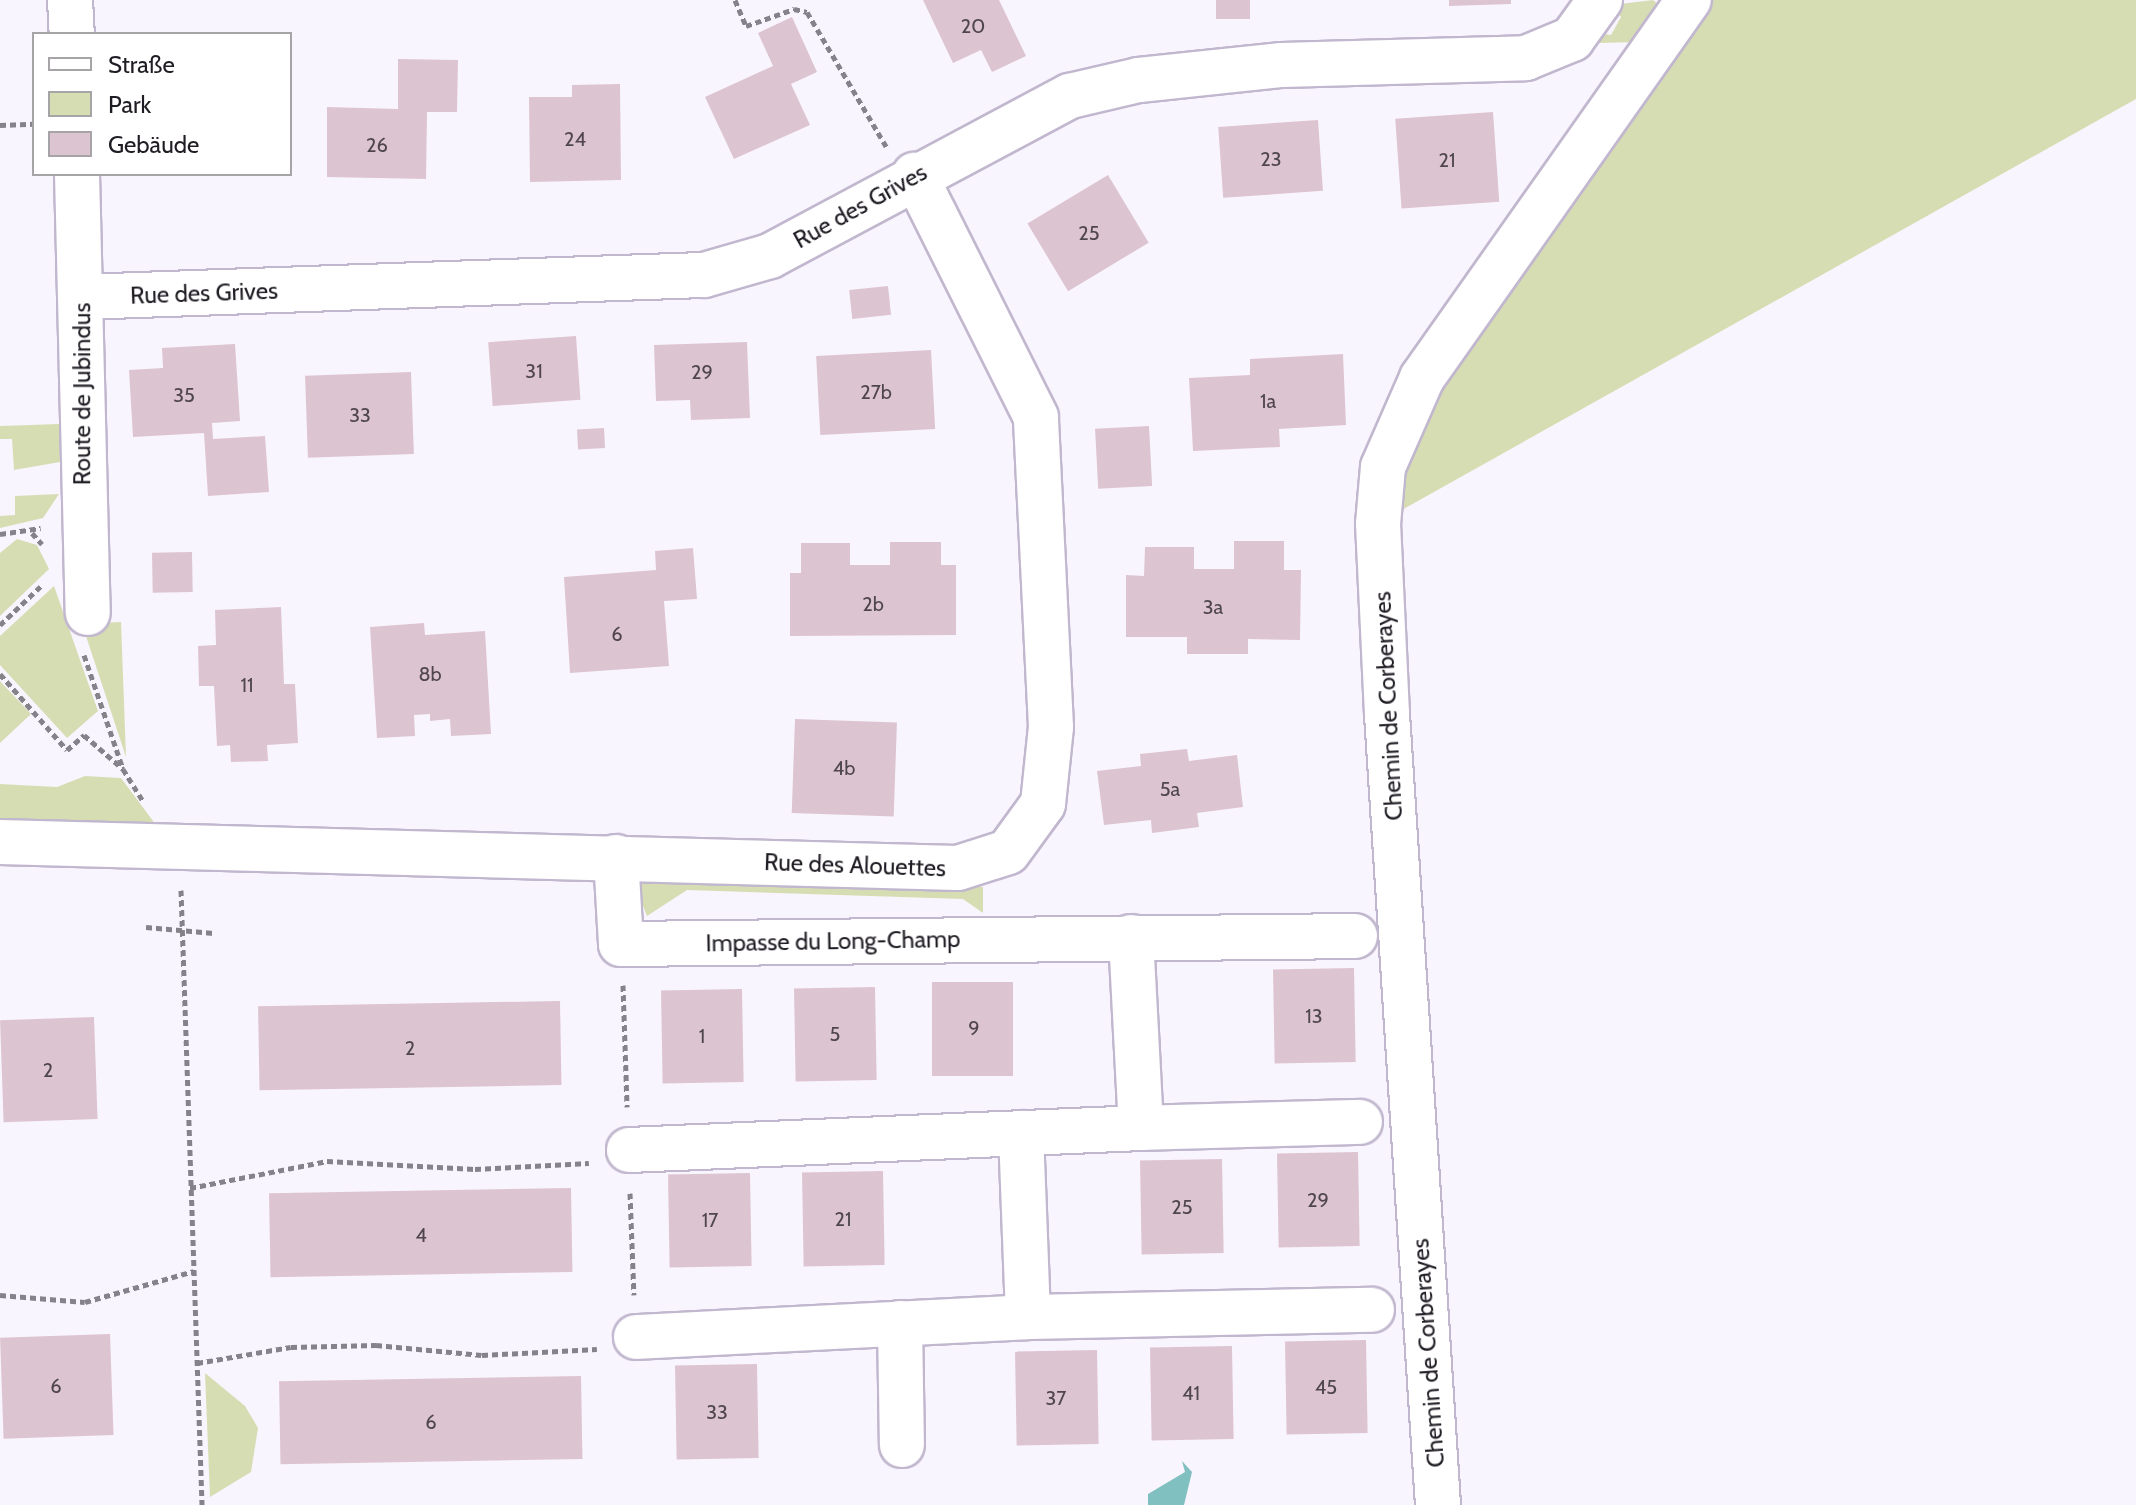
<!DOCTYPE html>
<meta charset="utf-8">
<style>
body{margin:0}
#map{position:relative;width:2136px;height:1505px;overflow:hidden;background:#f9f5fe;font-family:Cabin,sans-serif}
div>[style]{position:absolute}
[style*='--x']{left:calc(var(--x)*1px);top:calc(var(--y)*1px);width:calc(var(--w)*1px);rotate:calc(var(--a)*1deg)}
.green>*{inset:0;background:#d7ddb3}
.water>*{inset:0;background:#80c0c0}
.building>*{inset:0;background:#ddc4d1;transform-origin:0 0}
.path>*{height:5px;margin-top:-2.5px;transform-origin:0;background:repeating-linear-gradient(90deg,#86828a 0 6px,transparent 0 10px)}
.roads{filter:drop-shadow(2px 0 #c1b7ce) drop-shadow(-2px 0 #c1b7ce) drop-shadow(0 2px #c1b7ce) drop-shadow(0 -2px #c1b7ce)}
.minor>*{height:44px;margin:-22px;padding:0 22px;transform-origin:22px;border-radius:22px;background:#fff}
span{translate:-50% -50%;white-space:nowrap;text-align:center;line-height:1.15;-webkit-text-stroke:6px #fff;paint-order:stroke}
.number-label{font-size:20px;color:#4f464f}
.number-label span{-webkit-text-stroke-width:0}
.street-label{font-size:24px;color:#201c24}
.legend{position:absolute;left:32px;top:32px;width:260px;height:144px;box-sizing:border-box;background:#fff;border:2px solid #a6a4a7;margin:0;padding:10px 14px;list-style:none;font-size:24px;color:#201c24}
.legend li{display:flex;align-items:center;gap:16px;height:40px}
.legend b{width:40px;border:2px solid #a6a4a7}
</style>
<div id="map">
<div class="green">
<i style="clip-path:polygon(1653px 0,1664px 9px,1641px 42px,1596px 43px,1597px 33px,1611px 35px,1621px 17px,1612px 5px)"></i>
<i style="clip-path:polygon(1707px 0,2136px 0,2136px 99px,1400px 511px,1400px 470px,1454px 364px)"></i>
<i style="clip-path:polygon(59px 424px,60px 462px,14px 470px,12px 439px,0 439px,0 426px)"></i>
<i style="clip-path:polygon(59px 494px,43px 518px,0 528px,0 516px,15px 515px,15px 496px)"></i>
<i style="clip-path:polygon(17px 539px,37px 545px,49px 569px,0 616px,0 553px)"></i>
<i style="clip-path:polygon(54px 586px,98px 711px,67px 738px,0 665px,0 636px)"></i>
<i style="clip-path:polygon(121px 622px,126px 757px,82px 624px)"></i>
<i style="clip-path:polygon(0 681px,31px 714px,0 743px)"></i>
<i style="clip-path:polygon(85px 776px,121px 778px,156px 825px,0 819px,0 784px,57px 787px)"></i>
<i style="clip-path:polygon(656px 868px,688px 882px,983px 887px,983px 913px,963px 899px,687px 890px,647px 916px,635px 886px)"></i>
<i style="clip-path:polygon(205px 1373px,245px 1406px,258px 1428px,251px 1472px,210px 1497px)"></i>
</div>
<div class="water">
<i style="clip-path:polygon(1182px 1461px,1192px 1472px,1184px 1505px,1148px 1505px,1148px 1494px,1185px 1472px)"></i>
</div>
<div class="building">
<i style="clip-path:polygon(923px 0,999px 0,1026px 56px,992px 72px,981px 50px,953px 63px)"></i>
<i style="left:1216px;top:0;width:34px;height:19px"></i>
<i style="clip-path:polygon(1449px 0,1511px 0,1511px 4px,1449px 6px)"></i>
<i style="clip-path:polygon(792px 17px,817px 72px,791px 84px,810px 125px,734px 159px,705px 97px,773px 66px,758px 33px)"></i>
<i style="clip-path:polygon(398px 59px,458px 60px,457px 112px,427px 112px,426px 179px,327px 177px,327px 107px,398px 109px)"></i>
<i style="clip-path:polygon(620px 84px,621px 180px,530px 182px,529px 97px,572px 97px,572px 85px)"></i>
<i style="left:1493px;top:112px;width:90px;height:98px;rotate:86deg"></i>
<i style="left:1318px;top:120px;width:71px;height:100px;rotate:86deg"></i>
<i style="left:1108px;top:175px;width:79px;height:94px;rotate:59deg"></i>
<i style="left:888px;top:286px;width:29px;height:39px;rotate:84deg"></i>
<i style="left:576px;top:336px;width:64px;height:88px;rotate:86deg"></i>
<i style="clip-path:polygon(747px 342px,750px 418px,691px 420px,690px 400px,656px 401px,654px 345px)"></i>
<i style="clip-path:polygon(235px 344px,240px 421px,212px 423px,213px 439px,265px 436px,269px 492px,208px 496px,204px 433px,133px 437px,129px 370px,163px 368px,162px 348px)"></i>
<i style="left:931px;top:350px;width:79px;height:115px;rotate:87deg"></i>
<i style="clip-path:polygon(1343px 354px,1346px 425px,1279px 429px,1280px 447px,1193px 451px,1189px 378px,1250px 375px,1250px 359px)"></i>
<i style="left:411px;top:372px;width:82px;height:106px;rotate:88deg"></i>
<i style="left:1149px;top:426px;width:60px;height:54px;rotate:87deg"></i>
<i style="left:604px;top:428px;width:20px;height:27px;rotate:87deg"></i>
<i style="clip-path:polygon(1234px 541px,1284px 541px,1284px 570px,1301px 570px,1300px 640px,1248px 639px,1248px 654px,1187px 654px,1187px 637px,1126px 637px,1126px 575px,1144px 576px,1145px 547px,1194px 547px,1194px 569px,1234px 569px)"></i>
<i style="clip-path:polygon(890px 542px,941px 542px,941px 565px,956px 565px,956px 635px,790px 636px,790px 573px,801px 573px,801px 543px,850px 543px,850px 565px,890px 565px)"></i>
<i style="clip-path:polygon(693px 548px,697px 599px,664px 601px,669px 666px,570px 673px,564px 577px,656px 570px,655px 551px)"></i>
<i style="left:192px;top:552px;width:40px;height:40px;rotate:89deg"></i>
<i style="clip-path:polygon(281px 607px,284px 684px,295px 684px,298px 743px,267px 745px,268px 761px,231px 762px,230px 745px,217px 746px,214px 686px,199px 686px,198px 646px,216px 645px,215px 610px)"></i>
<i style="clip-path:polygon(424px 623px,425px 635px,485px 631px,491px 734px,451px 736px,450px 719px,430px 721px,430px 714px,414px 715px,415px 736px,377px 738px,370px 627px)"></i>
<i style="left:795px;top:719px;width:102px;height:94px;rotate:2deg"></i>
<i style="clip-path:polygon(1187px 749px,1189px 761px,1237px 755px,1243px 807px,1197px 813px,1199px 827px,1152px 833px,1151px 820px,1104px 825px,1097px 771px,1141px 766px,1140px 754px)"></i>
<i style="left:1354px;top:968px;width:94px;height:81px;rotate:89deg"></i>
<i style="left:932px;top:982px;width:81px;height:94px"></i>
<i style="left:875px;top:987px;width:93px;height:81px;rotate:89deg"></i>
<i style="left:742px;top:989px;width:93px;height:81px;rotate:89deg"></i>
<i style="left:560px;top:1001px;width:84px;height:302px;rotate:89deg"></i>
<i style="left:94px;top:1017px;width:102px;height:94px;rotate:88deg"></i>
<i style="left:1358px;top:1152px;width:94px;height:81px;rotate:89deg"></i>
<i style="left:1222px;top:1159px;width:94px;height:82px;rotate:89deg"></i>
<i style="left:883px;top:1171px;width:94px;height:81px;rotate:89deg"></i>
<i style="left:750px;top:1173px;width:93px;height:82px;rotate:89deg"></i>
<i style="left:571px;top:1188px;width:84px;height:302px;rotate:89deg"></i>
<i style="left:110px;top:1334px;width:101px;height:110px;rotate:88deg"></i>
<i style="left:1366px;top:1340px;width:93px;height:81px;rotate:89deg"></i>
<i style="left:1232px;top:1346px;width:93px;height:82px;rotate:89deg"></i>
<i style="left:1097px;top:1350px;width:94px;height:82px;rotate:89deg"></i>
<i style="left:757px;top:1364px;width:94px;height:82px;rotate:89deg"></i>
<i style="left:581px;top:1376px;width:83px;height:302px;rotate:89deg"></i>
</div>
<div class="path">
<i style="--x:735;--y:0;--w:28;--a:67"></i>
<i style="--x:746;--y:26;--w:51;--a:-19.5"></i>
<i style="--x:794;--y:9;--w:13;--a:13"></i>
<i style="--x:807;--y:12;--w:156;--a:59.5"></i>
<i style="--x:0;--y:125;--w:34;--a:-2"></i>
<i style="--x:32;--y:533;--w:15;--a:48"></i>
<i style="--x:0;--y:534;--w:41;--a:-8.3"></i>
<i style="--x:0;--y:625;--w:58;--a:-43.6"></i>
<i style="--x:84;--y:655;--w:120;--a:71.1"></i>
<i style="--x:123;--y:769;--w:38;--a:58"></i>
<i style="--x:0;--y:674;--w:101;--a:48.6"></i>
<i style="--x:67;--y:750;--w:23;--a:-41"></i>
<i style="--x:84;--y:735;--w:52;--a:41.1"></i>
<i style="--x:181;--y:890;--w:615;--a:88.04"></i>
<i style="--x:146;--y:927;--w:68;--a:5"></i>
<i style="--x:623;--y:985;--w:122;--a:88.1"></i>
<i style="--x:190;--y:1188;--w:140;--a:-11.1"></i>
<i style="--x:327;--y:1161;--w:148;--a:3.1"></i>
<i style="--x:475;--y:1169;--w:114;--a:-3"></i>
<i style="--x:630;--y:1193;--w:102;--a:87.8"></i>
<i style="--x:0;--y:1295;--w:85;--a:4.7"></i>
<i style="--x:85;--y:1302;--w:113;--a:-15.9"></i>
<i style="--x:197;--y:1363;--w:95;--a:-9.7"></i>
<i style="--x:291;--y:1347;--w:85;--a:-1.3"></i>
<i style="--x:376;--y:1345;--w:106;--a:5.4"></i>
<i style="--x:482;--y:1355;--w:115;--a:-3"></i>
</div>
<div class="roads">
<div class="minor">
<i style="--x:70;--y:0;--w:34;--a:87"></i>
<i style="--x:77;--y:174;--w:439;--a:88.6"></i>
<i style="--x:82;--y:297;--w:622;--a:-2.03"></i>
<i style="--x:704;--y:275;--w:69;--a:-16.1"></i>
<i style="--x:770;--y:256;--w:340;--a:-28.1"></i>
<i style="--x:1070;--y:96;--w:71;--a:-13.1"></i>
<i style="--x:1139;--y:80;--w:144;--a:-6"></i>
<i style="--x:1282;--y:65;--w:244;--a:-1.6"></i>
<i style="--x:1526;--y:58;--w:50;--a:-22.4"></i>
<i style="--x:1572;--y:39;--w:48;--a:-54.3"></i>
<i style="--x:0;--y:842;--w:958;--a:1.55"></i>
<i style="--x:958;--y:868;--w:52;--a:-17.7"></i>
<i style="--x:1008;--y:852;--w:59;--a:-53.9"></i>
<i style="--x:1043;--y:804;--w:77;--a:-84.1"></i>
<i style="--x:1051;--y:727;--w:310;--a:-92.8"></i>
<i style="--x:1036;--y:417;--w:271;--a:-116.6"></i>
<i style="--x:616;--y:857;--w:87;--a:86.7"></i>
<i style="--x:621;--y:944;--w:734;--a:-0.62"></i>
<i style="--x:1131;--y:937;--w:191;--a:87"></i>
<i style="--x:1141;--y:1128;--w:219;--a:-1.6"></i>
<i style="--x:1021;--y:1133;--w:184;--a:87.8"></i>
<i style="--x:1028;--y:1317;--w:344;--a:-1.2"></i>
<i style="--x:629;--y:1150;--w:512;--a:-2.46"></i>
<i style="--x:900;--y:1323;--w:122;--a:89.1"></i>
<i style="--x:636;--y:1337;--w:393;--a:-2.9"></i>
<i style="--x:1438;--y:1505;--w:793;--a:-93.69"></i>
<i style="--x:1387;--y:714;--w:190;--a:-92.7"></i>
<i style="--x:1378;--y:524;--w:57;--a:-85"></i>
<i style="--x:1383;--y:467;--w:97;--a:-66.3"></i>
<i style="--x:1422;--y:378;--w:463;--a:-54.8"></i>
</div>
</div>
<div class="number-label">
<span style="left:973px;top:26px">20</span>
<span style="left:575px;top:139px">24</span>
<span style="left:377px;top:145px">26</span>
<span style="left:1271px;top:159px">23</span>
<span style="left:1447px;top:160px">21</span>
<span style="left:1089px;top:233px">25</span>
<span style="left:534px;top:371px">31</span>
<span style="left:702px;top:372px">29</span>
<span style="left:876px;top:392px">27b</span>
<span style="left:184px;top:395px">35</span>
<span style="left:1268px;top:401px">1a</span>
<span style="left:360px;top:415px">33</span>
<span style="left:873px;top:604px">2b</span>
<span style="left:1213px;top:607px">3a</span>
<span style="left:617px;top:634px">6</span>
<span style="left:430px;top:674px">8b</span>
<span style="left:247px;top:685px">11</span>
<span style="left:844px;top:768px">4b</span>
<span style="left:1170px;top:789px">5a</span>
<span style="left:1314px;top:1016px">13</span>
<span style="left:974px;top:1028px">9</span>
<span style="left:835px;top:1034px">5</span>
<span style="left:702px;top:1036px">1</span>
<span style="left:410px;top:1048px">2</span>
<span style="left:48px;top:1070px">2</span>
<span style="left:1318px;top:1200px">29</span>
<span style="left:1182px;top:1207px">25</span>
<span style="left:843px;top:1219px">21</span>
<span style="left:710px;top:1220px">17</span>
<span style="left:421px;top:1235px">4</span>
<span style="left:56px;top:1386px">6</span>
<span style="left:1326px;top:1387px">45</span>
<span style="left:1191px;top:1393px">41</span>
<span style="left:1056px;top:1398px">37</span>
<span style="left:717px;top:1412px">33</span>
<span style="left:431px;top:1422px">6</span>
</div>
<div class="street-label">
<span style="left:860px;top:206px;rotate:-29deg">Rue des Grives</span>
<span style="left:204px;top:293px;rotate:-2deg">Rue des Grives</span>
<span style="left:82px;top:394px;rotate:-90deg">Route de Jubindus</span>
<span style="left:1388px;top:706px;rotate:-93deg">Chemin de Corberayes</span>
<span style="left:855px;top:865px;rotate:2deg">Rue des Alouettes</span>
<span style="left:833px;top:941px;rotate:-1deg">Impasse du Long-Champ</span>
<span style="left:1428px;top:1353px;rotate:-94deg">Chemin de Corberayes</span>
</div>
<ul class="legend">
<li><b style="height:10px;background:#fff"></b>Straße</li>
<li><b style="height:22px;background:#d7ddb3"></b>Park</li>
<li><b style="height:22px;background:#ddc4d1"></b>Gebäude</li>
</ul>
</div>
